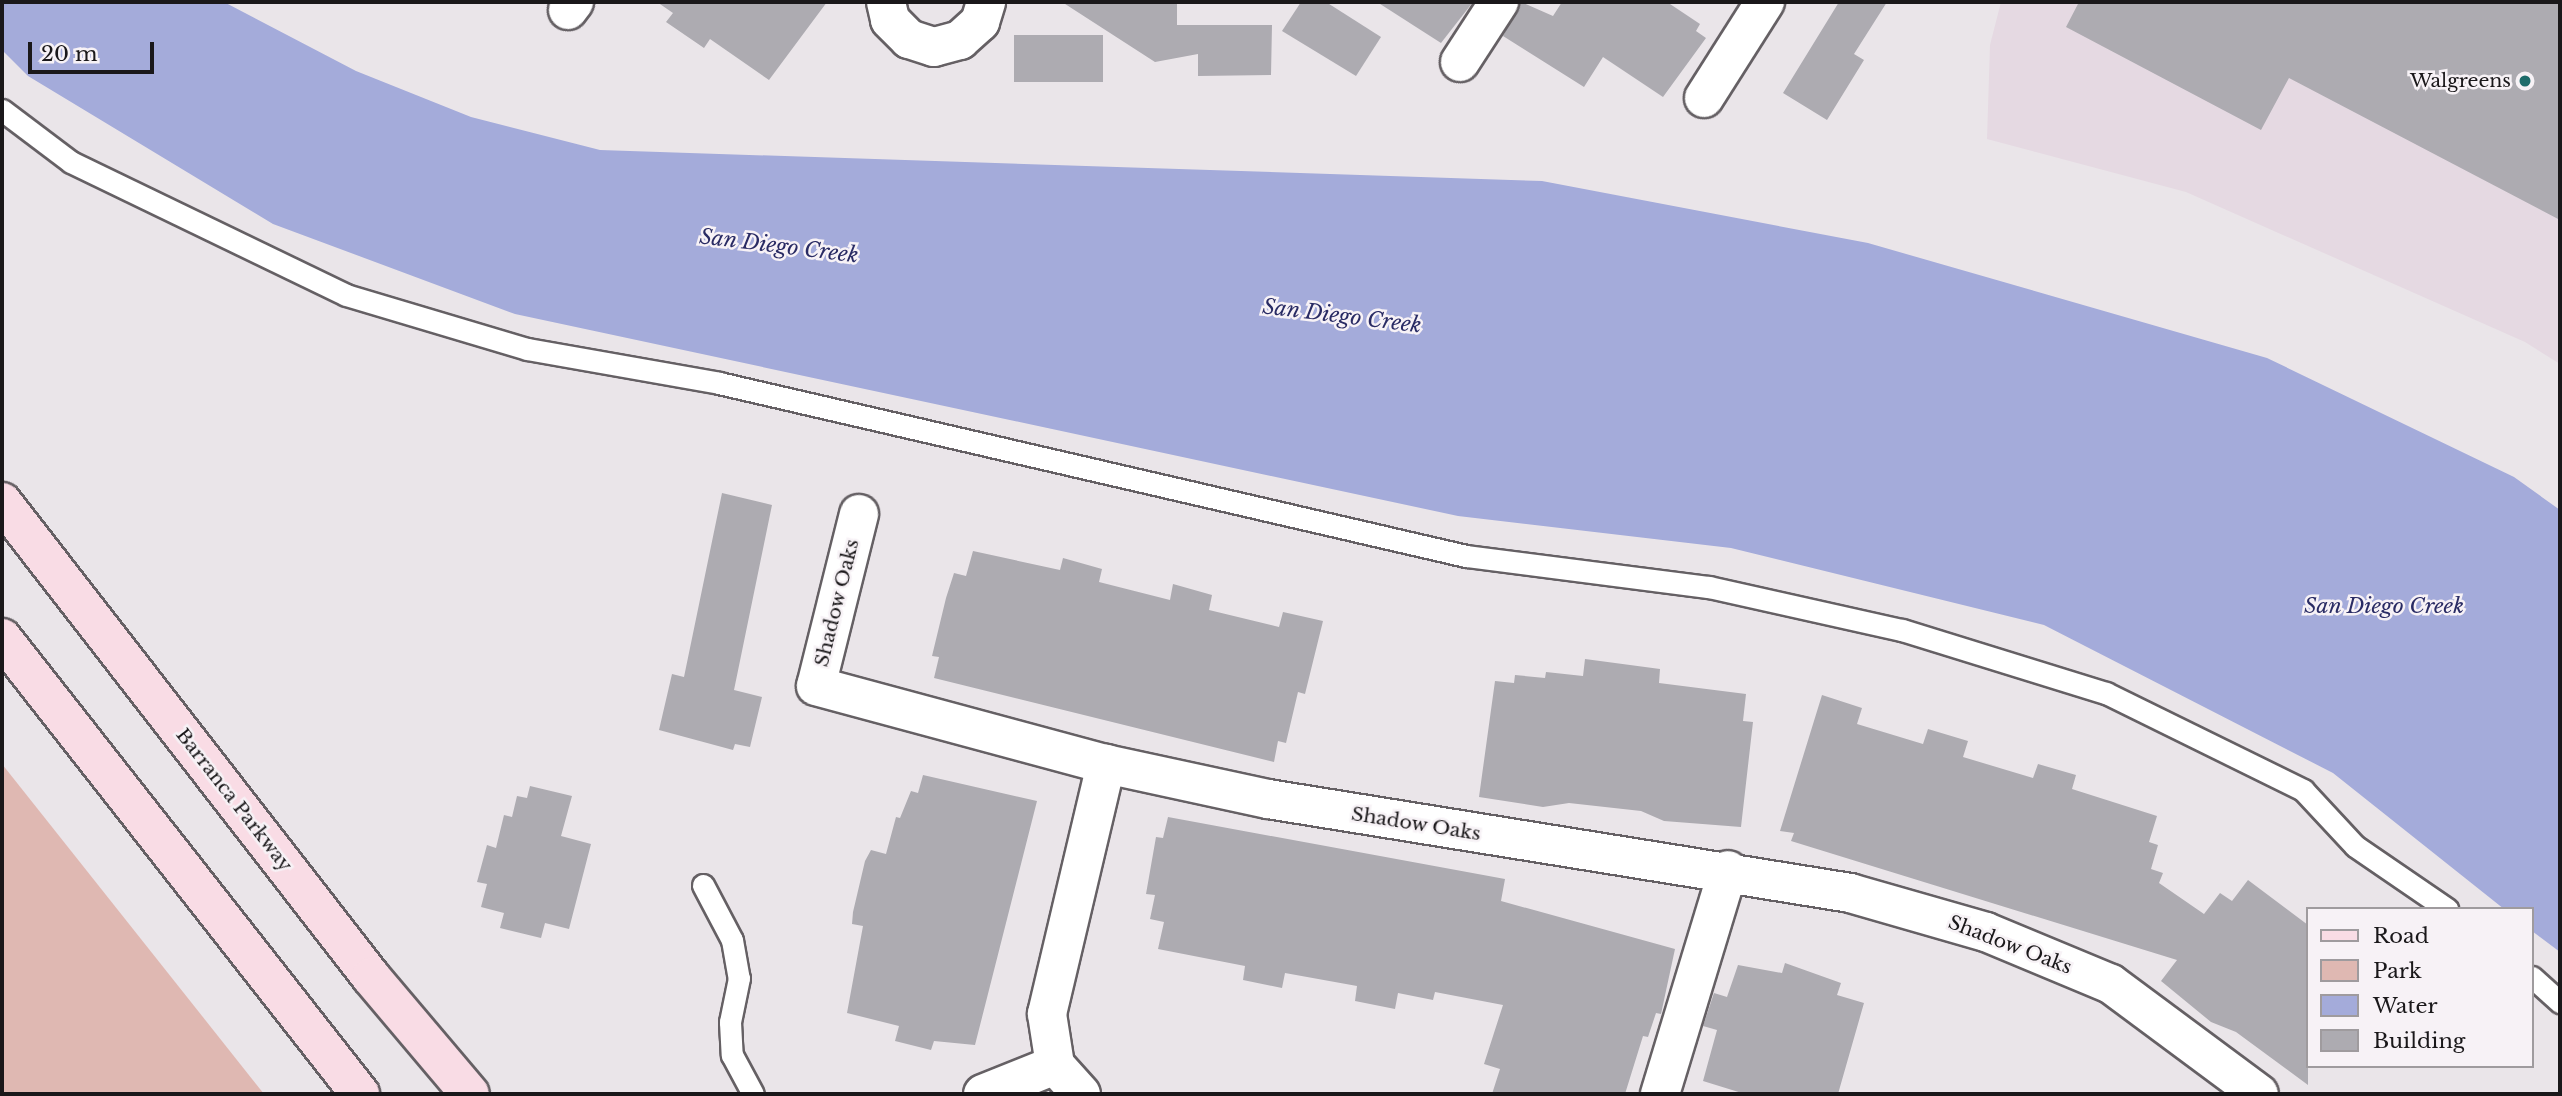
<!DOCTYPE html>
<style>
body{margin:0}
#map{position:relative;width:2562px;height:1096px;overflow:hidden;background:#eae5e9;font-family:"Libre Baskerville",serif}
div>[style]{position:absolute}
[style*='--x']{left:calc(var(--x)*1px);top:calc(var(--y)*1px);width:calc(var(--w)*1px);rotate:calc(var(--a)*1deg)}
.built>*{inset:0;background:#e5d9e2}
.green>*{inset:0;background:#dfb8b2}
.water>*{inset:0;background:#a4abda}
.building>*{inset:0;background:#adabb1;transform-origin:0 0}
.roads{filter:drop-shadow(2px 0 #656064) drop-shadow(-2px 0 #656064) drop-shadow(0 2px #656064) drop-shadow(0 -2px #656064)}
.service>*{height:21px;margin:-10.5px;padding:0 10.5px;transform-origin:10.5px;border-radius:10.5px;background:#fff}
.minor>*{height:38px;margin:-19px;padding:0 19px;transform-origin:19px;border-radius:19px;background:#fff}
.secondary>*{height:38px;margin:-19px;padding:0 19px;transform-origin:19px;border-radius:19px;background:#f9dce5}
.dots>*{width:19px;height:19px;translate:-50% -50%;box-sizing:border-box;border:4px solid #f7f2f6;border-radius:50%}
span{translate:-50% -50%;white-space:nowrap;text-align:center;line-height:1.15;-webkit-text-stroke:5px #f7f2f6;paint-order:stroke}
.poi-label{font-size:19px;color:#1a181a}
.right{translate:-100% -50%;text-align:right}
.street-label{font-size:19px;color:#1a181a}
.water-label{font-size:21px;color:#292b64;font-style:italic}
.frame{position:absolute;inset:0;border:4px solid #1a181a;pointer-events:none}
.legend{position:absolute;left:2306px;top:907px;width:228px;height:161px;box-sizing:border-box;background:#f7f2f6;border:2px solid #9f9b9e;margin:0;padding:9px 12px;list-style:none;font-size:21px;color:#1a181a}
.legend li{display:flex;align-items:center;gap:14px;height:35px}
.legend b{width:35px;border:2px solid #9f9b9e}
.scale{position:absolute;left:28px;top:42px;width:126px;height:32px;box-sizing:border-box;border:4px solid #1a181a;border-top:0;padding-left:9px;font-size:21px;line-height:24px;white-space:nowrap;color:#1a181a;-webkit-text-stroke:5px #f7f2f6;paint-order:stroke}
</style>
<div id="map">
<div class="built">
<i style="clip-path:polygon(2001px 2px,2560px 2px,2560px 364px,2525px 342px,2186px 192px,1987px 139px,1990px 45px)"></i>
</div>
<div class="green">
<i style="clip-path:polygon(2px 764px,264px 1094px,2px 1094px)"></i>
</div>
<div class="water">
<i style="clip-path:polygon(2px 2px,224px 2px,356px 71px,471px 117px,600px 150px,1542px 181px,1868px 243px,2267px 358px,2514px 477px,2560px 510px,2560px 952px,2532px 931px,2532px 909px,2504px 909px,2333px 773px,2044px 625px,1731px 548px,1458px 516px,515px 314px,273px 224px,28px 76px,2px 50px)"></i>
</div>
<div class="building">
<i style="clip-path:polygon(657px 2px,827px 2px,769px 80px,710px 39px,704px 48px,666px 22px,673px 13px)"></i>
<i style="clip-path:polygon(1062px 2px,1177px 2px,1177px 25px,1272px 25px,1271px 75px,1198px 76px,1198px 54px,1155px 62px)"></i>
<i style="clip-path:polygon(1301px 2px,1326px 2px,1381px 37px,1356px 76px,1282px 31px)"></i>
<i style="clip-path:polygon(1377px 2px,1473px 2px,1441px 43px)"></i>
<i style="clip-path:polygon(1521px 2px,1553px 16px,1562px 2px,1667px 2px,1700px 24px,1696px 31px,1706px 38px,1663px 97px,1603px 57px,1584px 87px,1503px 36px)"></i>
<i style="clip-path:polygon(1839px 2px,1887px 2px,1854px 54px,1864px 60px,1827px 120px,1783px 93px)"></i>
<i style="clip-path:polygon(2079px 2px,2560px 2px,2560px 220px,2289px 78px,2261px 130px,2066px 27px)"></i>
<i style="left:1103px;top:35px;width:47px;height:89px;rotate:90deg"></i>
<i style="clip-path:polygon(722px 493px,772px 505px,734px 690px,762px 697px,750px 747px,735px 744px,733px 750px,659px 730px,672px 674px,684px 677px)"></i>
<i style="clip-path:polygon(973px 551px,1060px 570px,1063px 558px,1102px 569px,1099px 582px,1170px 600px,1173px 584px,1212px 595px,1209px 610px,1279px 627px,1283px 612px,1323px 621px,1305px 694px,1298px 692px,1286px 743px,1278px 741px,1274px 762px,934px 678px,939px 657px,932px 656px,946px 598px,954px 573px,966px 576px)"></i>
<i style="clip-path:polygon(1585px 659px,1660px 669px,1659px 683px,1746px 694px,1743px 721px,1753px 722px,1741px 827px,1664px 821px,1641px 811px,1569px 803px,1543px 807px,1479px 797px,1495px 681px,1514px 683px,1515px 675px,1545px 678px,1546px 672px,1583px 676px)"></i>
<i style="clip-path:polygon(1822px 695px,1862px 708px,1857px 724px,1923px 744px,1928px 729px,1968px 741px,1963px 757px,2033px 778px,2038px 764px,2076px 775px,2072px 789px,2157px 816px,2149px 842px,2158px 845px,2151px 869px,2163px 873px,2159px 883px,2204px 914px,2220px 893px,2232px 901px,2248px 880px,2308px 925px,2308px 1085px,2236px 1032px,2211px 1022px,2161px 981px,2177px 960px,1791px 841px,1794px 833px,1780px 831px)"></i>
<i style="clip-path:polygon(923px 775px,1037px 801px,975px 1045px,934px 1041px,931px 1050px,895px 1041px,899px 1026px,847px 1013px,863px 926px,852px 924px,853px 912px,865px 861px,871px 850px,886px 854px,896px 817px,900px 818px,911px 791px,918px 793px)"></i>
<i style="clip-path:polygon(530px 786px,572px 796px,561px 836px,591px 844px,569px 929px,545px 923px,541px 938px,500px 928px,504px 913px,481px 907px,487px 884px,477px 882px,487px 845px,496px 848px,504px 815px,512px 817px,517px 796px,527px 798px)"></i>
<i style="clip-path:polygon(1168px 817px,1505px 879px,1501px 901px,1675px 949px,1661px 1014px,1656px 1013px,1648px 1037px,1643px 1036px,1625px 1094px,1492px 1094px,1500px 1069px,1484px 1064px,1503px 1005px,1435px 992px,1433px 1000px,1398px 993px,1395px 1009px,1355px 1001px,1357px 986px,1285px 973px,1282px 988px,1243px 980px,1245px 966px,1158px 949px,1164px 922px,1150px 919px,1155px 895px,1146px 894px,1156px 837px,1163px 838px)"></i>
<i style="clip-path:polygon(1785px 963px,1841px 983px,1837px 995px,1864px 1003px,1838px 1094px,1745px 1094px,1703px 1081px,1717px 1030px,1703px 1026px,1714px 993px,1727px 997px,1738px 965px,1782px 973px)"></i>
</div>
<div class="roads">
<div class="service">
<i style="--x:2;--y:110;--w:86;--a:37"></i>
<i style="--x:71;--y:162;--w:305;--a:25.8"></i>
<i style="--x:346;--y:295;--w:189;--a:16.6"></i>
<i style="--x:527;--y:349;--w:195;--a:10"></i>
<i style="--x:719;--y:383;--w:767;--a:13.04"></i>
<i style="--x:1466;--y:556;--w:245;--a:7.3"></i>
<i style="--x:1709;--y:587;--w:198;--a:12.6"></i>
<i style="--x:1902;--y:630;--w:214;--a:17.2"></i>
<i style="--x:2106;--y:693;--w:220;--a:26.2"></i>
<i style="--x:2303;--y:790;--w:76;--a:47.1"></i>
<i style="--x:2355;--y:846;--w:112;--a:34.4"></i>
<i style="--x:703;--y:885;--w:62;--a:62.2"></i>
<i style="--x:732;--y:940;--w:39;--a:80"></i>
<i style="--x:739;--y:978;--w:45;--a:101.6"></i>
<i style="--x:730;--y:1022;--w:33;--a:87"></i>
<i style="--x:732;--y:1055;--w:44;--a:61.7"></i>
<i style="--x:2532;--y:977;--w:38;--a:42"></i>
</div>
<div class="minor">
<i style="--x:886;--y:2;--w:18;--a:77"></i>
<i style="--x:890;--y:20;--w:27;--a:45"></i>
<i style="--x:909;--y:39;--w:26;--a:18"></i>
<i style="--x:934;--y:47;--w:27;--a:-15"></i>
<i style="--x:960;--y:40;--w:27;--a:-42"></i>
<i style="--x:980;--y:22;--w:21;--a:-73"></i>
<i style="--x:568;--y:10;--w:10;--a:-53"></i>
<i style="--x:1460;--y:62;--w:72;--a:-57"></i>
<i style="--x:1704;--y:98;--w:114;--a:-57.6"></i>
<i style="--x:859;--y:514;--w:177;--a:104"></i>
<i style="--x:816;--y:686;--w:300;--a:15.1"></i>
<i style="--x:1106;--y:764;--w:166;--a:12.2"></i>
<i style="--x:1268;--y:799;--w:590;--a:9.17"></i>
<i style="--x:1850;--y:893;--w:141;--a:16"></i>
<i style="--x:1986;--y:932;--w:135;--a:22.6"></i>
<i style="--x:2111;--y:984;--w:184;--a:36.6"></i>
<i style="--x:983;--y:1094;--w:78;--a:-21.9"></i>
<i style="--x:1081;--y:1094;--w:39;--a:-132"></i>
<i style="--x:1055;--y:1065;--w:52;--a:-98.9"></i>
<i style="--x:1047;--y:1014;--w:257;--a:-76.7"></i>
<i style="--x:1660;--y:1094;--w:234;--a:-73.1"></i>
</div>
<div class="secondary">
<i style="--x:2;--y:502;--w:601;--a:52.16"></i>
<i style="--x:371;--y:977;--w:153;--a:49.8"></i>
<i style="--x:2;--y:638;--w:580;--a:51.86"></i>
</div>
</div>
<div class="dots">
<i style="left:2525px;top:81px;background:#1f6c6b"></i>
</div>
<div class="poi-label">
<span class="right" style="left:2511px;top:81px">Walgreens</span>
</div>
<div class="street-label">
<span style="left:837px;top:603px;rotate:-76deg">Shadow Oaks</span>
<span style="left:234px;top:800px;rotate:52deg">Barranca Parkway</span>
<span style="left:1416px;top:824px;rotate:9deg">Shadow Oaks</span>
<span style="left:2010px;top:945px;rotate:21deg">Shadow Oaks</span>
</div>
<div class="water-label">
<span style="left:779px;top:246px;rotate:7deg">San Diego Creek</span>
<span style="left:1342px;top:316px;rotate:7deg">San Diego Creek</span>
<span style="left:2384px;top:606px">San Diego Creek</span>
</div>
<div class="frame"></div>
<ul class="legend">
<li><b style="height:9px;background:#f9dce5"></b>Road</li>
<li><b style="height:19px;background:#dfb8b2"></b>Park</li>
<li><b style="height:19px;background:#a4abda"></b>Water</li>
<li><b style="height:19px;background:#adabb1"></b>Building</li>
</ul>
<div class="scale">20 m</div>
</div>
